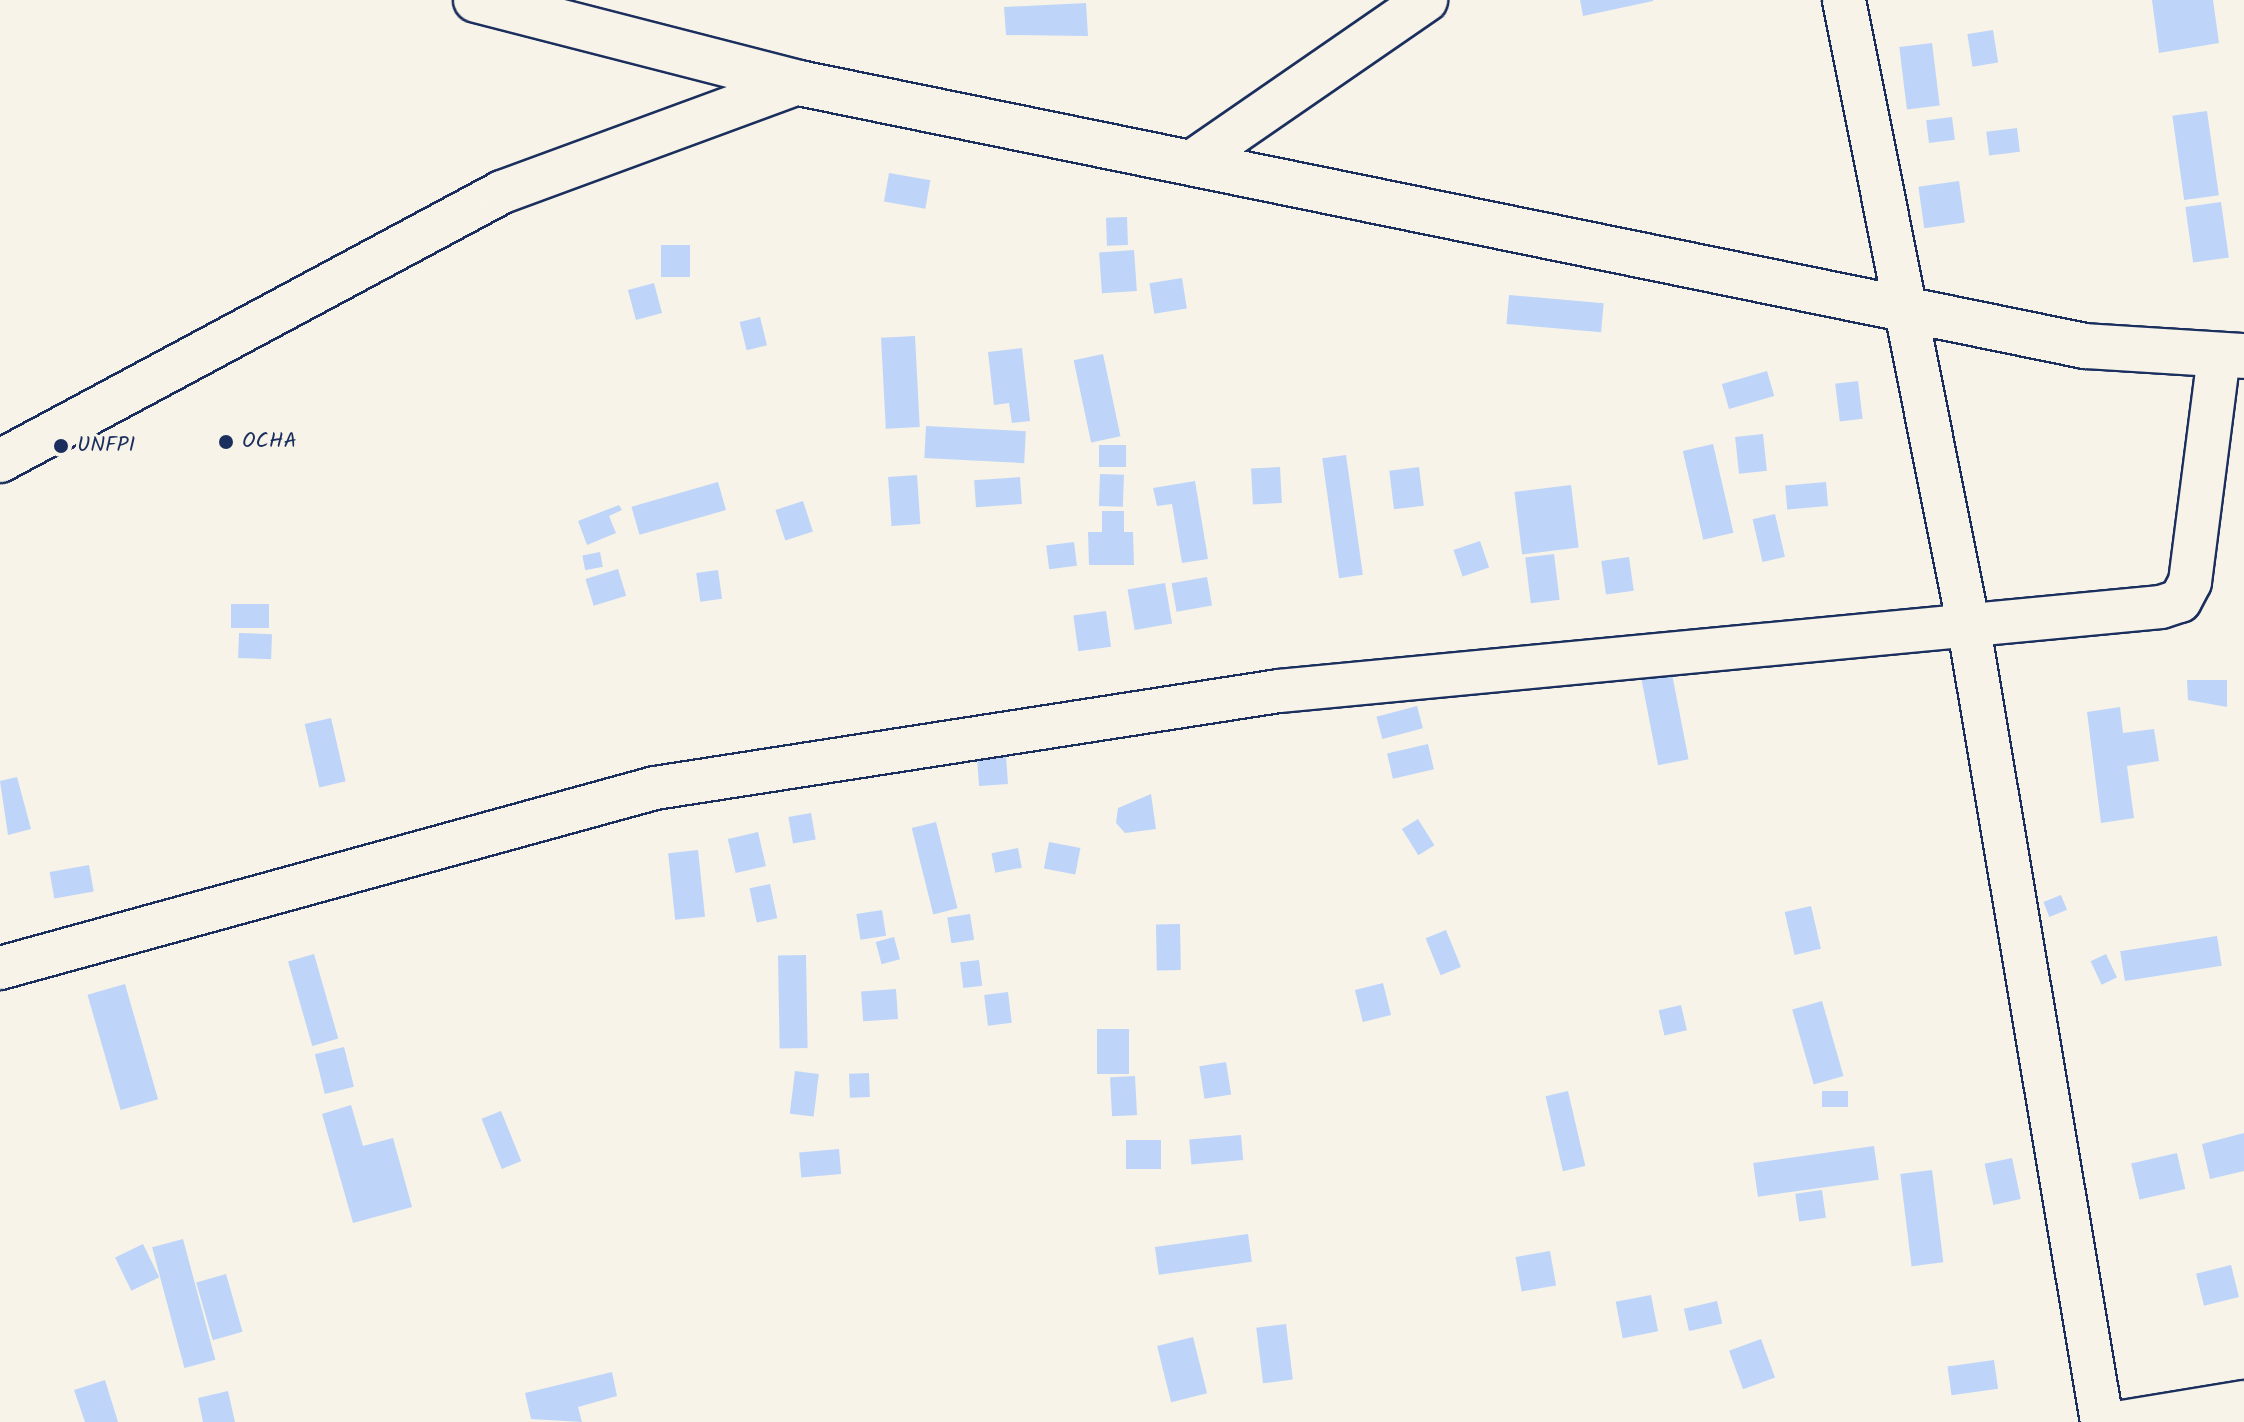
<!DOCTYPE html>
<style>
body{margin:0}
#map{position:relative;width:2244px;height:1422px;overflow:hidden;background:#f7f3e8;font-family:Kalam,sans-serif}
div>[style]{position:absolute}
[style*='--x']{left:calc(var(--x)*1px);top:calc(var(--y)*1px);width:calc(var(--w)*1px);rotate:calc(var(--a)*1deg)}
.building>*{inset:0;background:#bed5f9;transform-origin:0 0}
.roads{filter:drop-shadow(2px 0 #1b2f5e) drop-shadow(-2px 0 #1b2f5e) drop-shadow(0 2px #1b2f5e) drop-shadow(0 -2px #1b2f5e)}
.street>*{height:42px;margin:-21px;padding:0 21px;transform-origin:21px;border-radius:21px;background:#f7f3e8}
.secondary>*{height:44px;margin:-22px;padding:0 22px;transform-origin:22px;border-radius:22px;background:#f7f3e8}
.primary>*{height:44px;margin:-22px;padding:0 22px;transform-origin:22px;border-radius:22px;background:#f7f3e8}
.dots>*{width:22px;height:22px;translate:-50% -50%;box-sizing:border-box;border:4px solid #f7f3e8;border-radius:50%}
span{translate:-50% -50%;white-space:nowrap;text-align:center;line-height:1.15;-webkit-text-stroke:6px #f7f3e8;paint-order:stroke}
.poi-label{font-size:22px;color:#1b2f5e}
.left{translate:0 -50%;text-align:left}
</style>
<div id="map">
<div class="building">
<i style="clip-path:polygon(1580px 0,1653px 0,1653px 1px,1583px 16px)"></i>
<i style="clip-path:polygon(2152px 0,2213px 0,2219px 43px,2159px 53px)"></i>
<i style="clip-path:polygon(1086px 3px,1088px 36px,1006px 35px,1004px 7px)"></i>
<i style="left:1993px;top:30px;width:33px;height:26px;rotate:81deg"></i>
<i style="left:1932px;top:43px;width:63px;height:33px;rotate:83deg"></i>
<i style="left:2207px;top:111px;width:85px;height:35px;rotate:82deg"></i>
<i style="left:1952px;top:117px;width:23px;height:26px;rotate:83deg"></i>
<i style="left:2017px;top:128px;width:24px;height:31px;rotate:83deg"></i>
<i style="left:889px;top:173px;width:42px;height:29px;rotate:10deg"></i>
<i style="left:1959px;top:181px;width:42px;height:41px;rotate:82deg"></i>
<i style="left:2221px;top:202px;width:56px;height:36px;rotate:82deg"></i>
<i style="left:1127px;top:217px;width:28px;height:21px;rotate:88deg"></i>
<i style="left:661px;top:245px;width:29px;height:32px"></i>
<i style="left:1134px;top:250px;width:41px;height:35px;rotate:86deg"></i>
<i style="left:1182px;top:278px;width:31px;height:33px;rotate:81deg"></i>
<i style="left:654px;top:283px;width:31px;height:27px;rotate:75deg"></i>
<i style="left:1509px;top:295px;width:95px;height:29px;rotate:5deg"></i>
<i style="left:760px;top:317px;width:29px;height:21px;rotate:76deg"></i>
<i style="left:915px;top:336px;width:91px;height:34px;rotate:87deg"></i>
<i style="clip-path:polygon(1022px 348px,1030px 421px,1012px 423px,1009px 403px,994px 405px,988px 352px)"></i>
<i style="left:1103px;top:354px;width:84px;height:30px;rotate:78deg"></i>
<i style="left:1767px;top:371px;width:26px;height:47px;rotate:74deg"></i>
<i style="left:1858px;top:381px;width:38px;height:23px;rotate:83deg"></i>
<i style="left:926px;top:426px;width:100px;height:32px;rotate:3deg"></i>
<i style="left:1763px;top:434px;width:37px;height:28px;rotate:84deg"></i>
<i style="left:1713px;top:444px;width:91px;height:31px;rotate:77deg"></i>
<i style="left:1099px;top:445px;width:27px;height:22px"></i>
<i style="left:1346px;top:455px;width:121px;height:24px;rotate:82deg"></i>
<i style="left:1280px;top:467px;width:36px;height:29px;rotate:87deg"></i>
<i style="left:1419px;top:467px;width:39px;height:30px;rotate:83deg"></i>
<i style="left:1100px;top:474px;width:24px;height:32px;rotate:2deg"></i>
<i style="left:917px;top:475px;width:49px;height:29px;rotate:86deg"></i>
<i style="left:1020px;top:477px;width:27px;height:46px;rotate:86deg"></i>
<i style="clip-path:polygon(1195px 481px,1208px 559px,1182px 563px,1172px 504px,1157px 506px,1153px 488px)"></i>
<i style="left:718px;top:482px;width:29px;height:90px;rotate:74deg"></i>
<i style="left:1826px;top:482px;width:24px;height:41px;rotate:85deg"></i>
<i style="left:1571px;top:485px;width:63px;height:57px;rotate:83deg"></i>
<i style="left:803px;top:501px;width:32px;height:29px;rotate:72deg"></i>
<i style="clip-path:polygon(619px 505px,622px 510px,609px 516px,616px 533px,587px 545px,578px 521px)"></i>
<i style="clip-path:polygon(1102px 511px,1124px 511px,1124px 532px,1133px 532px,1134px 565px,1089px 565px,1088px 532px,1102px 532px)"></i>
<i style="left:1775px;top:514px;width:44px;height:23px;rotate:77deg"></i>
<i style="left:1480px;top:541px;width:28px;height:28px;rotate:71deg"></i>
<i style="left:1074px;top:542px;width:24px;height:28px;rotate:83deg"></i>
<i style="left:600px;top:552px;width:15px;height:18px;rotate:79deg"></i>
<i style="left:1554px;top:554px;width:46px;height:29px;rotate:83deg"></i>
<i style="left:1629px;top:557px;width:34px;height:28px;rotate:82deg"></i>
<i style="left:618px;top:569px;width:28px;height:34px;rotate:73deg"></i>
<i style="left:718px;top:570px;width:29px;height:22px;rotate:82deg"></i>
<i style="left:1207px;top:577px;width:29px;height:36px;rotate:80deg"></i>
<i style="left:1165px;top:583px;width:41px;height:38px;rotate:80deg"></i>
<i style="left:231px;top:604px;width:38px;height:24px"></i>
<i style="left:1106px;top:611px;width:36px;height:33px;rotate:82deg"></i>
<i style="left:239px;top:633px;width:33px;height:25px;rotate:2deg"></i>
<i style="left:1671px;top:669px;width:92px;height:31px;rotate:79deg"></i>
<i style="clip-path:polygon(2187px 680px,2227px 680px,2227px 707px,2188px 700px)"></i>
<i style="left:1417px;top:706px;width:23px;height:42px;rotate:75deg"></i>
<i style="clip-path:polygon(2120px 707px,2123px 733px,2154px 729px,2159px 761px,2127px 766px,2134px 818px,2101px 823px,2087px 712px)"></i>
<i style="left:331px;top:718px;width:65px;height:27px;rotate:77deg"></i>
<i style="left:1428px;top:744px;width:26px;height:42px;rotate:77deg"></i>
<i style="left:1006px;top:756px;width:28px;height:29px;rotate:86deg"></i>
<i style="clip-path:polygon(17px 777px,31px 829px,8px 835px,0 781px)"></i>
<i style="clip-path:polygon(1151px 794px,1156px 829px,1125px 833px,1116px 823px,1118px 808px)"></i>
<i style="left:811px;top:813px;width:27px;height:23px;rotate:80deg"></i>
<i style="left:1418px;top:819px;width:31px;height:19px;rotate:58deg"></i>
<i style="left:936px;top:822px;width:89px;height:25px;rotate:76deg"></i>
<i style="left:758px;top:832px;width:35px;height:31px;rotate:77deg"></i>
<i style="left:1049px;top:842px;width:32px;height:27px;rotate:11deg"></i>
<i style="left:1018px;top:848px;width:20px;height:27px;rotate:79deg"></i>
<i style="left:698px;top:850px;width:67px;height:30px;rotate:84deg"></i>
<i style="left:89px;top:865px;width:27px;height:40px;rotate:80deg"></i>
<i style="left:770px;top:884px;width:35px;height:21px;rotate:78deg"></i>
<i style="left:2061px;top:895px;width:16px;height:19px;rotate:68deg"></i>
<i style="left:1811px;top:906px;width:44px;height:27px;rotate:77deg"></i>
<i style="left:882px;top:910px;width:26px;height:26px;rotate:81deg"></i>
<i style="left:970px;top:914px;width:26px;height:23px;rotate:81deg"></i>
<i style="left:1180px;top:924px;width:46px;height:24px;rotate:89deg"></i>
<i style="left:1446px;top:930px;width:40px;height:22px;rotate:68deg"></i>
<i style="left:2217px;top:936px;width:30px;height:98px;rotate:81deg"></i>
<i style="left:894px;top:937px;width:23px;height:19px;rotate:75deg"></i>
<i style="left:314px;top:954px;width:88px;height:27px;rotate:74deg"></i>
<i style="left:2106px;top:954px;width:26px;height:17px;rotate:65deg"></i>
<i style="left:806px;top:955px;width:93px;height:28px;rotate:89deg"></i>
<i style="left:979px;top:960px;width:26px;height:19px;rotate:83deg"></i>
<i style="left:1383px;top:983px;width:33px;height:29px;rotate:76deg"></i>
<i style="left:125px;top:984px;width:120px;height:39px;rotate:74deg"></i>
<i style="left:896px;top:989px;width:30px;height:35px;rotate:86deg"></i>
<i style="left:1008px;top:992px;width:31px;height:24px;rotate:83deg"></i>
<i style="left:1822px;top:1001px;width:78px;height:31px;rotate:74deg"></i>
<i style="left:1681px;top:1005px;width:26px;height:23px;rotate:77deg"></i>
<i style="left:1129px;top:1029px;width:45px;height:32px;rotate:90deg"></i>
<i style="left:344px;top:1047px;width:41px;height:30px;rotate:76deg"></i>
<i style="left:1226px;top:1062px;width:33px;height:27px;rotate:81deg"></i>
<i style="left:795px;top:1071px;width:24px;height:43px;rotate:7deg"></i>
<i style="left:869px;top:1073px;width:24px;height:20px;rotate:88deg"></i>
<i style="left:1135px;top:1076px;width:39px;height:25px;rotate:87deg"></i>
<i style="left:1568px;top:1091px;width:77px;height:23px;rotate:77deg"></i>
<i style="left:1822px;top:1091px;width:26px;height:16px"></i>
<i style="clip-path:polygon(351px 1105px,363px 1146px,393px 1138px,412px 1207px,353px 1223px,322px 1114px)"></i>
<i style="left:501px;top:1111px;width:54px;height:21px;rotate:68deg"></i>
<i style="clip-path:polygon(2244px 1133px,2244px 1171px,2210px 1179px,2202px 1144px)"></i>
<i style="left:1241px;top:1135px;width:25px;height:52px;rotate:85deg"></i>
<i style="left:1126px;top:1140px;width:35px;height:29px"></i>
<i style="left:1874px;top:1146px;width:34px;height:122px;rotate:82deg"></i>
<i style="left:839px;top:1149px;width:25px;height:40px;rotate:85deg"></i>
<i style="left:2177px;top:1153px;width:37px;height:47px;rotate:77deg"></i>
<i style="left:2012px;top:1158px;width:42px;height:28px;rotate:78deg"></i>
<i style="left:1932px;top:1170px;width:93px;height:32px;rotate:83deg"></i>
<i style="left:1822px;top:1190px;width:28px;height:27px;rotate:82deg"></i>
<i style="left:1248px;top:1234px;width:28px;height:94px;rotate:82deg"></i>
<i style="left:183px;top:1239px;width:125px;height:32px;rotate:75deg"></i>
<i style="left:143px;top:1244px;width:37px;height:31px;rotate:64deg"></i>
<i style="left:1550px;top:1251px;width:35px;height:35px;rotate:80deg"></i>
<i style="left:2231px;top:1265px;width:33px;height:36px;rotate:76deg"></i>
<i style="left:226px;top:1274px;width:60px;height:31px;rotate:74deg"></i>
<i style="left:1651px;top:1295px;width:37px;height:36px;rotate:79deg"></i>
<i style="left:1717px;top:1301px;width:23px;height:34px;rotate:77deg"></i>
<i style="left:1286px;top:1324px;width:56px;height:30px;rotate:83deg"></i>
<i style="left:1193px;top:1337px;width:58px;height:37px;rotate:76deg"></i>
<i style="left:1761px;top:1339px;width:41px;height:34px;rotate:70deg"></i>
<i style="left:1994px;top:1360px;width:29px;height:47px;rotate:82deg"></i>
<i style="clip-path:polygon(612px 1372px,617px 1396px,578px 1407px,582px 1422px,531px 1419px,525px 1393px)"></i>
<i style="clip-path:polygon(105px 1380px,118px 1422px,85px 1422px,74px 1390px)"></i>
<i style="clip-path:polygon(228px 1391px,235px 1422px,203px 1422px,198px 1398px)"></i>
</div>
<div class="roads">
<div class="street">
<i style="--x:1844;--y:0;--w:640;--a:78.74"></i>
<i style="--x:1969;--y:628;--w:805;--a:80.49"></i>
<i style="--x:1190;--y:163;--w:287;--a:-34.6"></i>
<i style="--x:0;--y:461;--w:570;--a:-28.18"></i>
<i style="--x:502;--y:192;--w:316;--a:-20.2"></i>
<i style="--x:0;--y:968;--w:679;--a:-15.37"></i>
<i style="--x:655;--y:788;--w:631;--a:-8.84"></i>
<i style="--x:1279;--y:691;--w:886;--a:-5.44"></i>
<i style="--x:2161;--y:607;--w:20;--a:-18"></i>
<i style="--x:2180;--y:601;--w:21;--a:-62"></i>
<i style="--x:2190;--y:582;--w:229;--a:-82.7"></i>
<i style="--x:2122;--y:1422;--w:124;--a:-9.3"></i>
</div>
<div class="secondary">
<i style="--x:799;--y:83;--w:1313;--a:11.56"></i>
<i style="--x:2085;--y:346;--w:159;--a:3.6"></i>
</div>
<div class="primary">
<i style="--x:476;--y:0;--w:333;--a:14.4"></i>
</div>
</div>
<div class="dots">
<i style="left:226px;top:442px;background:#1b2f5e"></i>
<i style="left:61px;top:446px;background:#1b2f5e"></i>
</div>
<div class="poi-label">
<span class="left" style="left:242px;top:442px">OCHA</span>
<span class="left" style="left:77px;top:446px">UNFPI</span>
</div>
</div>
